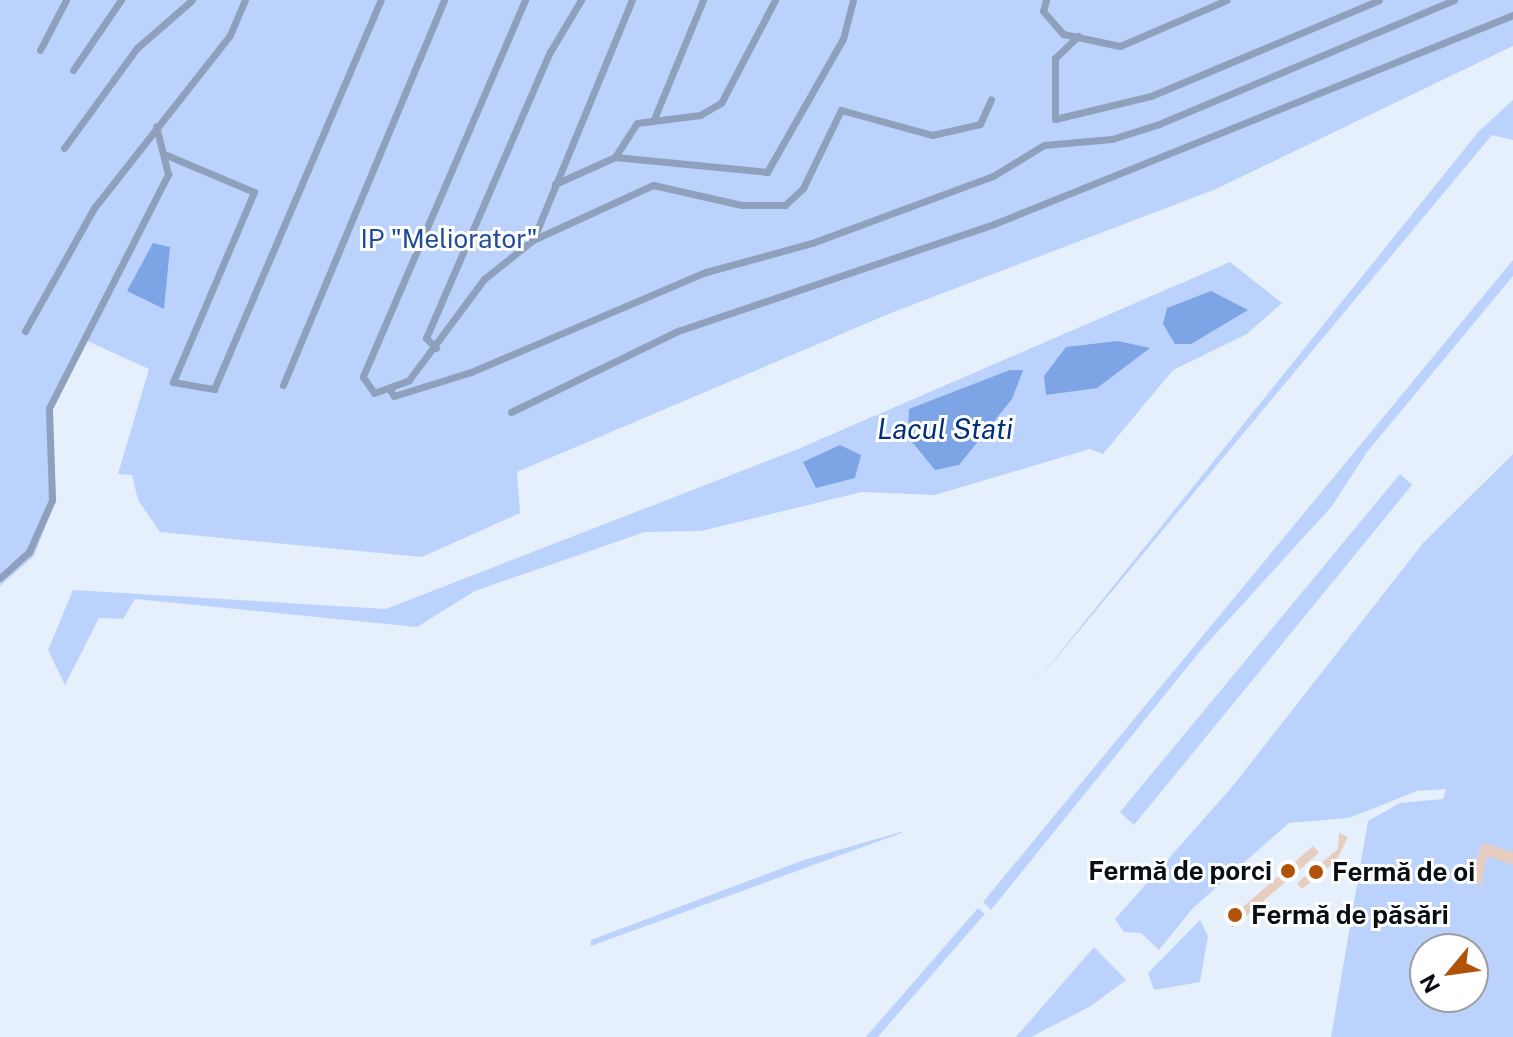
<!DOCTYPE html>
<meta charset="utf-8">
<style>
body{margin:0}
#map{position:relative;width:1513px;height:1037px;overflow:hidden;background:#e6effc;font-family:"Public Sans",sans-serif}
div>[style]{position:absolute}
[style*='--x']{left:calc(var(--x)*1px);top:calc(var(--y)*1px);width:calc(var(--w)*1px);rotate:calc(var(--a)*1deg)}
.green>*{inset:0;background:#bbd3fc;transform-origin:0 0}
.water>*{inset:0;background:#7da4e4}
.building>*{inset:0;background:#e7cdbf;transform-origin:0 0}
.minor>*{height:7px;margin:-3.5px;padding:0 3.5px;transform-origin:3.5px;border-radius:3.5px;background:#8ea0bc}
.dots>*{width:22px;height:22px;translate:-50% -50%;box-sizing:border-box;border:4px solid #fff;border-radius:50%}
span{translate:-50% -50%;white-space:nowrap;text-align:center;line-height:1.15;-webkit-text-stroke:6px #fff;paint-order:stroke}
.park-label{font-size:26px;color:#204d99}
.poi-label{font-size:26px;color:#090d14;font-weight:700}
.right{translate:-100% -50%;text-align:right}
.left{translate:0 -50%;text-align:left}
.water-label{font-size:28px;color:#023079;font-style:italic}
.north{position:absolute;left:1409px;top:933px;width:80px;height:80px;box-sizing:border-box;background:#fff;border:2px solid #9d9ea1;border-radius:50%;rotate:241deg;font-size:22px;font-weight:700;line-height:32px;text-align:center;color:#090d14}
.north::after{content:'';display:block;margin:auto;width:28px;height:36px;background:#b15209;clip-path:polygon(50% 0,100% 100%,50% 72%,0 100%)}
</style>
<div id="map">
<div class="green">
<i style="clip-path:polygon(0 0,1513px 0,1513px 46px,1216px 189px,891px 313px,517px 472px,520px 513px,422px 557px,160px 532px,138px 500px,132px 475px,118px 474px,149px 369px,85px 340px,52px 409px,56px 499px,34px 556px,0 586px)"></i>
<i style="clip-path:polygon(1513px 100px,1513px 140px,1492px 135px,1033px 686px,1479px 131px)"></i>
<i style="clip-path:polygon(1513px 260px,1513px 276px,1367px 452px,1332px 506px,1201px 650px,991px 910px,983px 902px)"></i>
<i style="clip-path:polygon(1230px 262px,1282px 303px,1247px 334px,1173px 370px,1103px 454px,1090px 449px,935px 495px,862px 492px,701px 531px,645px 532px,475px 591px,417px 627px,135px 599px,123px 619px,99px 618px,65px 685px,48px 650px,73px 590px,386px 609px,798px 449px)"></i>
<i style="clip-path:polygon(evenodd,1513px 454px,1513px 1037px,1331px 1037px,1368px 821px,1400px 803px,1443px 799px,1446px 789px,1417px 791px,1349px 818px,1289px 823px,1193px 908px,1159px 950px,1141px 933px,1124px 932px,1115px 919px,1232px 787px,1424px 542px,1513px 454px,1425px 949px,1473px 949px,1473px 997px,1425px 997px,1425px 949px)"></i>
<i style="clip-path:polygon(1400px 474px,1412px 485px,1134px 825px,1120px 812px)"></i>
<i style="clip-path:polygon(904px 831px,901px 833px,591px 946px,591px 940px,804px 860px)"></i>
<i style="left:978px;top:908px;width:9px;height:360px;rotate:41deg"></i>
<i style="clip-path:polygon(1200px 920px,1208px 936px,1200px 982px,1154px 990px,1148px 973px)"></i>
<i style="clip-path:polygon(1094px 947px,1126px 980px,1091px 1006px,1031px 1037px,1016px 1037px)"></i>
</div>
<div class="water">
<i style="clip-path:polygon(153px 243px,170px 247px,164px 309px,127px 291px)"></i>
<i style="clip-path:polygon(1211px 291px,1248px 310px,1191px 344px,1175px 344px,1163px 324px,1167px 308px)"></i>
<i style="clip-path:polygon(1118px 341px,1150px 348px,1097px 388px,1046px 395px,1044px 376px,1066px 347px)"></i>
<i style="clip-path:polygon(1010px 370px,1023px 370px,1012px 399px,959px 465px,935px 470px,908px 437px,909px 409px)"></i>
<i style="clip-path:polygon(840px 445px,861px 455px,855px 478px,816px 488px,803px 462px)"></i>
</div>
<div class="building">
<i style="clip-path:polygon(1339px 833px,1348px 837px,1336px 861px,1302px 889px,1297px 883px,1338px 849px)"></i>
<i style="clip-path:polygon(1482px 843px,1513px 852px,1513px 865px,1487px 856px,1481px 885px,1471px 882px)"></i>
<i style="left:1313px;top:846px;width:9px;height:114px;rotate:49deg"></i>
</div>
<div class="minor">
<i style="--x:525;--y:0;--w:410;--a:113.3"></i>
<i style="--x:363;--y:377;--w:19;--a:55"></i>
<i style="--x:374;--y:393;--w:37;--a:-20"></i>
<i style="--x:409;--y:380;--w:126;--a:-53.4"></i>
<i style="--x:484;--y:279;--w:63;--a:-38.5"></i>
<i style="--x:533;--y:240;--w:260;--a:-67.6"></i>
<i style="--x:1046;--y:0;--w:11;--a:105"></i>
<i style="--x:1043;--y:11;--w:30;--a:49"></i>
<i style="--x:1063;--y:34;--w:58;--a:11.9"></i>
<i style="--x:1120;--y:46;--w:116;--a:-23.3"></i>
<i style="--x:1078;--y:36;--w:32;--a:136"></i>
<i style="--x:1055;--y:58;--w:61;--a:90"></i>
<i style="--x:1055;--y:119;--w:99;--a:-13.5"></i>
<i style="--x:1151;--y:96;--w:247;--a:-22.8"></i>
<i style="--x:40;--y:50;--w:56;--a:-62.5"></i>
<i style="--x:73;--y:70;--w:85;--a:-55.6"></i>
<i style="--x:654;--y:119;--w:129;--a:-67.6"></i>
<i style="--x:64;--y:148;--w:124;--a:-53.9"></i>
<i style="--x:137;--y:48;--w:73;--a:-41.1"></i>
<i style="--x:164;--y:154;--w:98;--a:22.9"></i>
<i style="--x:254;--y:192;--w:207;--a:113.1"></i>
<i style="--x:173;--y:382;--w:42;--a:9.7"></i>
<i style="--x:214;--y:389;--w:423;--a:-66.8"></i>
<i style="--x:615;--y:157;--w:153;--a:5.6"></i>
<i style="--x:767;--y:172;--w:153;--a:-60.3"></i>
<i style="--x:843;--y:39;--w:40;--a:-75.6"></i>
<i style="--x:555;--y:184;--w:66;--a:-24.2"></i>
<i style="--x:615;--y:157;--w:40;--a:-57.1"></i>
<i style="--x:637;--y:123;--w:64;--a:-7.2"></i>
<i style="--x:700;--y:115;--w:24;--a:-30"></i>
<i style="--x:721;--y:103;--w:116;--a:-62.3"></i>
<i style="--x:533;--y:240;--w:132;--a:-24.6"></i>
<i style="--x:653;--y:185;--w:91;--a:12.7"></i>
<i style="--x:742;--y:205;--w:43;--a:0"></i>
<i style="--x:785;--y:205;--w:25;--a:-43"></i>
<i style="--x:803;--y:188;--w:87;--a:-64"></i>
<i style="--x:841;--y:110;--w:94;--a:15.4"></i>
<i style="--x:932;--y:135;--w:49;--a:-12.9"></i>
<i style="--x:980;--y:124;--w:27;--a:-66"></i>
<i style="--x:25;--y:331;--w:141;--a:-60.7"></i>
<i style="--x:94;--y:208;--w:220;--a:-51.8"></i>
<i style="--x:230;--y:35;--w:38;--a:-67"></i>
<i style="--x:436;--y:348;--w:14;--a:-135"></i>
<i style="--x:426;--y:338;--w:312;--a:-66.6"></i>
<i style="--x:550;--y:52;--w:61;--a:-59.2"></i>
<i style="--x:283;--y:385;--w:417;--a:-67.3"></i>
<i style="--x:390;--y:390;--w:7;--a:56"></i>
<i style="--x:394;--y:396;--w:81;--a:-17.3"></i>
<i style="--x:471;--y:372;--w:255;--a:-23.1"></i>
<i style="--x:706;--y:272;--w:110;--a:-15.3"></i>
<i style="--x:812;--y:243;--w:193;--a:-20.3"></i>
<i style="--x:993;--y:176;--w:60;--a:-31.3"></i>
<i style="--x:1044;--y:145;--w:68;--a:-5"></i>
<i style="--x:1112;--y:139;--w:49;--a:-17.7"></i>
<i style="--x:1159;--y:124;--w:320;--a:-22.8"></i>
<i style="--x:511;--y:412;--w:186;--a:-25.9"></i>
<i style="--x:678;--y:331;--w:334;--a:-18.7"></i>
<i style="--x:994;--y:224;--w:560;--a:-21.93"></i>
<i style="--x:0;--y:578;--w:39;--a:-42"></i>
<i style="--x:29;--y:552;--w:57;--a:-66.1"></i>
<i style="--x:52;--y:500;--w:92;--a:-91.9"></i>
<i style="--x:49;--y:408;--w:263;--a:-63"></i>
<i style="--x:168;--y:174;--w:49;--a:-104"></i>
</div>
<div class="dots">
<i style="left:1288px;top:871px;background:#b15209"></i>
<i style="left:1316px;top:872px;background:#b15209"></i>
<i style="left:1235px;top:915px;background:#b15209"></i>
</div>
<div class="park-label">
<span style="left:449px;top:239px">IP "Meliorator"</span>
</div>
<div class="poi-label">
<span class="right" style="left:1272px;top:871px">Fermă de porci</span>
<span class="left" style="left:1332px;top:872px">Fermă de oi</span>
<span class="left" style="left:1251px;top:915px">Fermă de păsări</span>
</div>
<div class="water-label">
<span style="left:945px;top:429px">Lacul Stati</span>
</div>
<div class="north">N</div>
</div>
